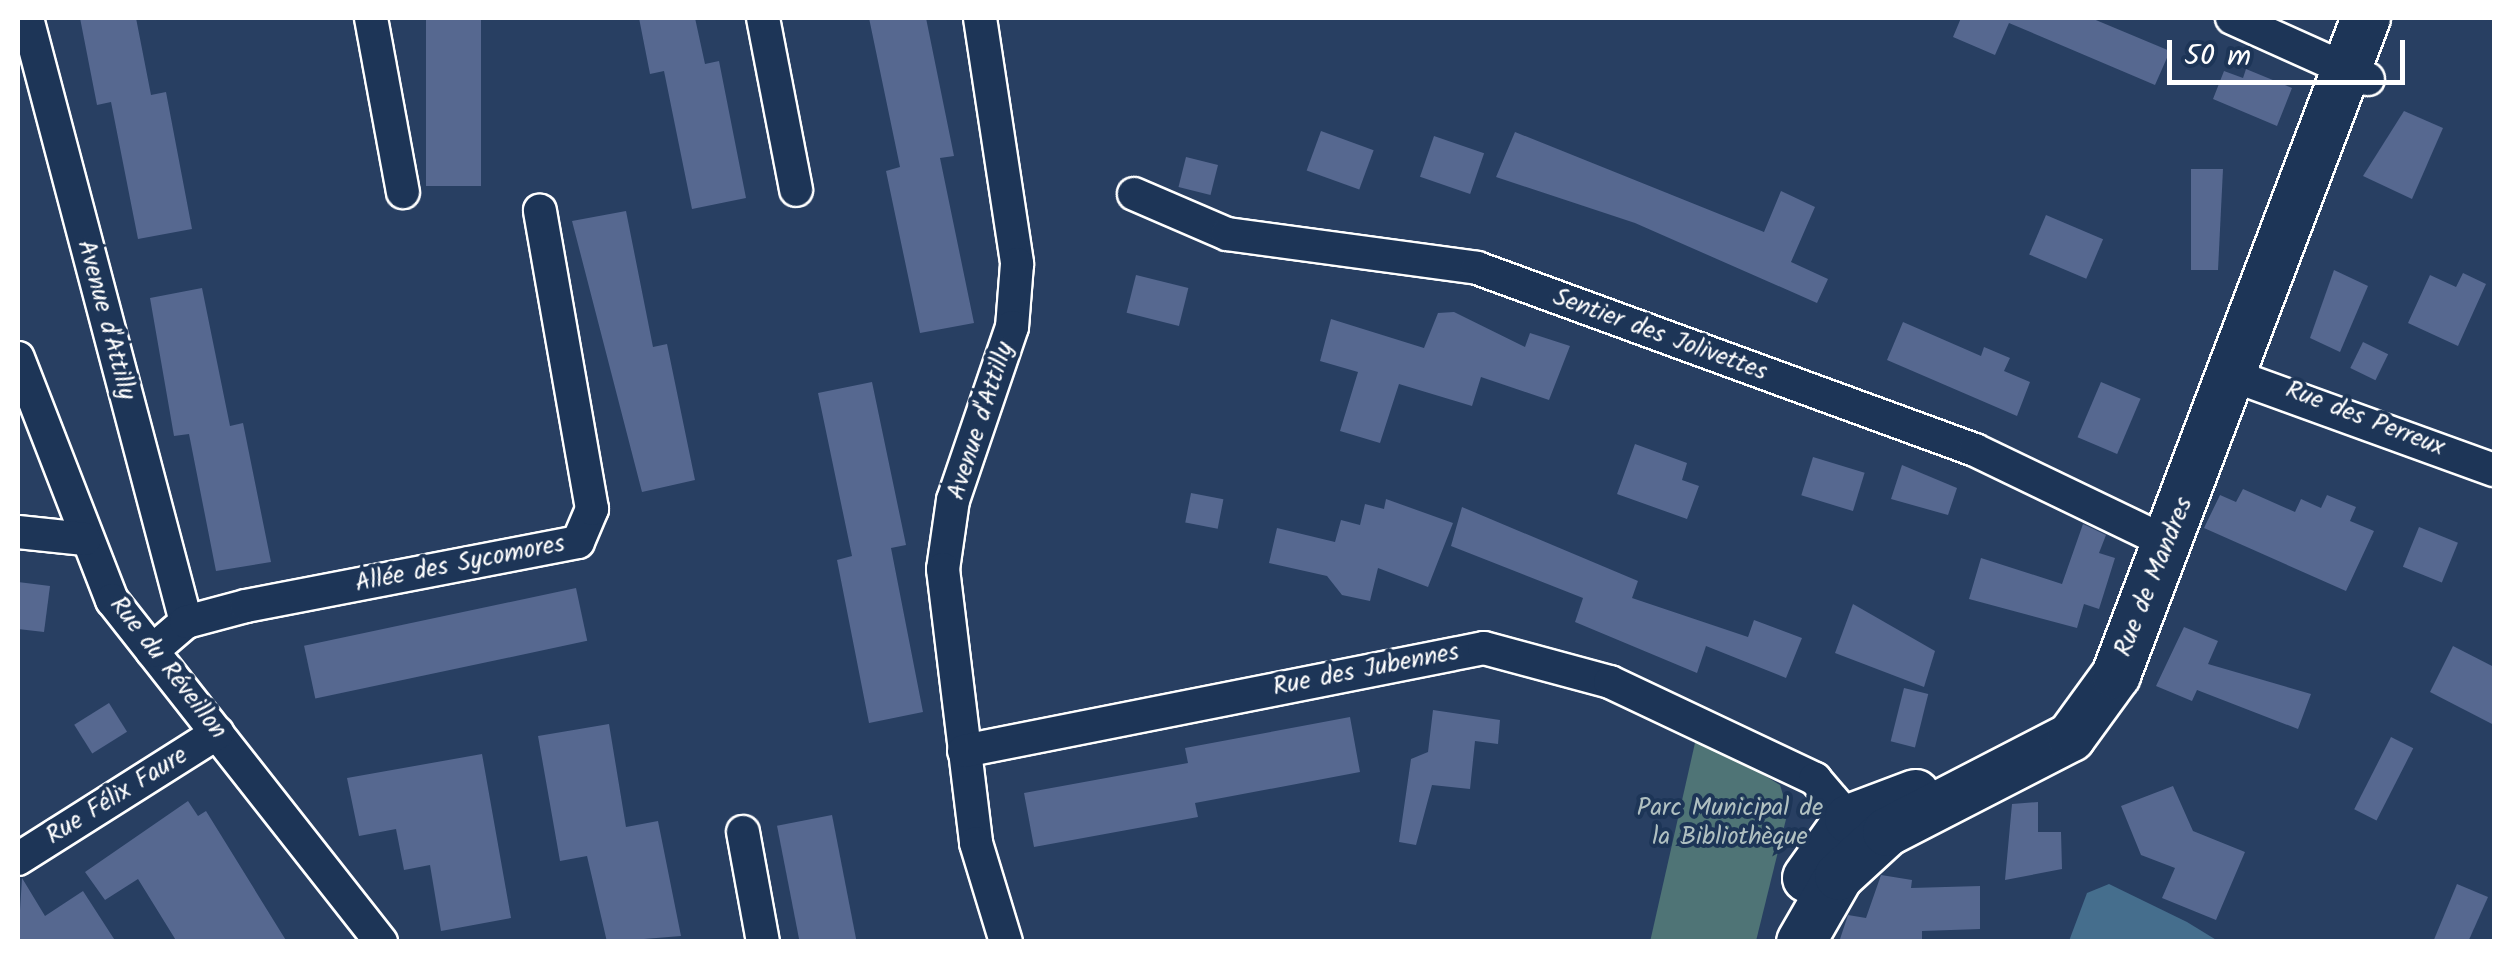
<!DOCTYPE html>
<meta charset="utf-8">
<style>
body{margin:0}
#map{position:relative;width:2512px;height:959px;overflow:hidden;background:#283f62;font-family:Kalam,sans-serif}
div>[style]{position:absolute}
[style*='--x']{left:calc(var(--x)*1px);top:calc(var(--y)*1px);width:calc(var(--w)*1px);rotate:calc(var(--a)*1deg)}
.green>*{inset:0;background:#4f7476}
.water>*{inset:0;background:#456e8d}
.building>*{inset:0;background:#566890;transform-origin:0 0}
.roads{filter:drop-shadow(2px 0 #fff) drop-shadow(-2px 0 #fff) drop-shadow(0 2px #fff) drop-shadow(0 -2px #fff)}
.street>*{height:32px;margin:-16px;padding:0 16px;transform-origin:16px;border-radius:16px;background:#1d3557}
.secondary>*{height:48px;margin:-24px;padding:0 24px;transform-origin:24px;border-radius:24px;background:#1d3557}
span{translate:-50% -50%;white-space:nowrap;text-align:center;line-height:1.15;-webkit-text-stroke:8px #1d3557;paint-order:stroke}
.street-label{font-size:25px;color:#fff}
.park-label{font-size:25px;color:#b0c0c1}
.frame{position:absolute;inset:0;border:20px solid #fff;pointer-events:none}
.scale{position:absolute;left:2167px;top:40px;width:238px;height:45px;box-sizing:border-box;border:5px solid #fff;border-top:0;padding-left:12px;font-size:30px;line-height:35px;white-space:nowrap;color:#fff;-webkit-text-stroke:8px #1d3557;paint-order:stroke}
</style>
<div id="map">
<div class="green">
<i style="clip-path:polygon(1697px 734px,1780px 785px,1788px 811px,1756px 941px,1650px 942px)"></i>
</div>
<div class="water">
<i style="clip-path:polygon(2109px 884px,2187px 922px,2218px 941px,2069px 941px,2087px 893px)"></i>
</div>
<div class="building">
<i style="clip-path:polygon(80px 18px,136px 18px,151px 95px,166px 92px,192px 229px,138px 239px,111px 102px,97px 105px)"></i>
<i style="left:426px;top:18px;width:55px;height:168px"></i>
<i style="clip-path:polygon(639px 18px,695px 18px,705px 64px,719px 61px,746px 198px,692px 209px,664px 71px,650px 74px)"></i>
<i style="clip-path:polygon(869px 18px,926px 18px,954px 156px,940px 158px,974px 323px,920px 333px,886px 171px,900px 167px)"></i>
<i style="clip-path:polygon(1961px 18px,2091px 18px,2170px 51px,2155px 85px,2009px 23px,1995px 55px,1953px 37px)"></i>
<i style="clip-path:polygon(2246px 69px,2292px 88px,2277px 126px,2213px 99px,2224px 71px,2243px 78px)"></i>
<i style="clip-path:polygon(2404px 111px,2443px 128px,2412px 199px,2363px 176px)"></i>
<i style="left:1321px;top:131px;width:56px;height:42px;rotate:20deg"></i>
<i style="clip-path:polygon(1515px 132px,1764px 232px,1781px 191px,1815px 207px,1791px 262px,1828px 279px,1817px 303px,1635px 223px,1496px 177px)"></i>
<i style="left:1434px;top:136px;width:53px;height:43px;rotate:19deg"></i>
<i style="left:1186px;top:157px;width:33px;height:31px;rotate:14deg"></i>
<i style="clip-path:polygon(2191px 169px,2223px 169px,2218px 270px,2191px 270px)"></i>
<i style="clip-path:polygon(626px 211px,653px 347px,667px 344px,695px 480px,642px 492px,572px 221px)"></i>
<i style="left:2046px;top:215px;width:62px;height:43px;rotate:23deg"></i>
<i style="clip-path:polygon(2334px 270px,2368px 286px,2340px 352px,2310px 338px)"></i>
<i style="clip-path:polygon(2463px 273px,2486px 284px,2458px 346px,2408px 323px,2430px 275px,2456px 287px)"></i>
<i style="left:1136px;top:275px;width:54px;height:39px;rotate:14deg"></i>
<i style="clip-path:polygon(202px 288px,230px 426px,243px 423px,271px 562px,216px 571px,189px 434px,174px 436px,150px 298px)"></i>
<i style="clip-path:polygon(1454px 312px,1525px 347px,1530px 333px,1570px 346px,1549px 400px,1481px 377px,1472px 406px,1399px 384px,1380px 443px,1340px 431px,1358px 372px,1320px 361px,1331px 319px,1424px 348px,1438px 313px)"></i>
<i style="clip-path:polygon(1903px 322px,1981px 356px,1984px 347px,2010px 358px,2004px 371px,2030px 382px,2017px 416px,1887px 360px)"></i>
<i style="left:2363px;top:342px;width:28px;height:29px;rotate:26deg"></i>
<i style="clip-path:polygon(872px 382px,906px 545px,891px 548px,923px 712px,869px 723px,837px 560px,852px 556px,818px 393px)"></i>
<i style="left:2101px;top:382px;width:43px;height:60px;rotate:23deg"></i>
<i style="clip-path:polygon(1635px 444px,1687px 463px,1682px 480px,1699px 486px,1687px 519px,1617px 494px)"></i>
<i style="left:1813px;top:457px;width:54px;height:40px;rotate:17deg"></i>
<i style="clip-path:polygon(1902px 465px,1957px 488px,1948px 515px,1891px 499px)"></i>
<i style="clip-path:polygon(2243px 489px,2295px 512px,2301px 499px,2321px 508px,2327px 495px,2356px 507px,2350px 521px,2374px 531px,2346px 591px,2204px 528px,2220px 495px,2236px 502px)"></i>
<i style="left:1191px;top:493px;width:33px;height:30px;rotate:11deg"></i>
<i style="clip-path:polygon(1386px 499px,1453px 523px,1428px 587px,1378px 568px,1370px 601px,1342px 595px,1327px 576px,1269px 563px,1277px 528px,1335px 542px,1341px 520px,1360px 525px,1365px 504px,1384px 509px)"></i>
<i style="clip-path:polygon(1462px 507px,1638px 581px,1632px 598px,1748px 637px,1754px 620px,1802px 638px,1786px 678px,1706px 646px,1697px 673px,1575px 622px,1583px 598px,1451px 546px)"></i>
<i style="clip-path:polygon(2083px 524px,2106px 535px,2099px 553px,2115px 558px,2099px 609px,2084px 604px,2077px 628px,1969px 599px,1981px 558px,2062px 584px)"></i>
<i style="left:2419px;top:527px;width:42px;height:43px;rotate:22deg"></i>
<i style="clip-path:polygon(18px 582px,50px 586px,44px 632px,18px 629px)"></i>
<i style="left:576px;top:588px;width:54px;height:278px;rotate:78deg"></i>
<i style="clip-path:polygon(1853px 604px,1935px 651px,1924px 687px,1835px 653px)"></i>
<i style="clip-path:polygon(2184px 627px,2218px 641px,2208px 664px,2311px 694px,2298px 729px,2197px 690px,2192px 701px,2156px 686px)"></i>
<i style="clip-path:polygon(2453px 646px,2494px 667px,2494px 725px,2430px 692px)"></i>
<i style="left:1904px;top:688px;width:25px;height:55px;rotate:14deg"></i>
<i style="left:109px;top:703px;width:34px;height:41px;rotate:58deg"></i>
<i style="clip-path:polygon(1433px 710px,1500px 720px,1498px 744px,1475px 741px,1470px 789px,1432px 785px,1416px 845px,1399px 842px,1411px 759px,1428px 752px)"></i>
<i style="clip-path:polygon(1350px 717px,1360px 772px,1195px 803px,1198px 817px,1034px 847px,1024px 793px,1188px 763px,1185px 748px)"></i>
<i style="clip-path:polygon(609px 724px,626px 827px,658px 821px,681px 936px,607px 942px,587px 856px,560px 861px,538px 736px)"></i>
<i style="left:2391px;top:737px;width:25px;height:81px;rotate:27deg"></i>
<i style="clip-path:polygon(482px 754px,511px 918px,441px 931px,430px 865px,404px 870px,396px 829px,359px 836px,347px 778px)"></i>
<i style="clip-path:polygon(2173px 786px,2193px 831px,2245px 852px,2216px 920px,2162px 898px,2175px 868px,2141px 855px,2121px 806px)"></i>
<i style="clip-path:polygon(188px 801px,198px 816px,206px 811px,287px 942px,177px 942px,138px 879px,105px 900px,85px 872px)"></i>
<i style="clip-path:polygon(2038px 802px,2038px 832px,2061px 832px,2062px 869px,2005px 880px,2012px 804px)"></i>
<i style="left:832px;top:815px;width:129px;height:56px;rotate:79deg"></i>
<i style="clip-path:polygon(1881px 875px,1912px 880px,1911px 888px,1980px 886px,1980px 929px,1922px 931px,1922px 942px,1839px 942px,1848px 915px,1866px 918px)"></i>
<i style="clip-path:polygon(22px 878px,45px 916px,83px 891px,116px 942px,18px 942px)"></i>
<i style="clip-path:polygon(2457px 884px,2488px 897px,2468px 942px,2433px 942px)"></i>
</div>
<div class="roads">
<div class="street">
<i style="--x:27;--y:18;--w:625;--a:75.25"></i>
<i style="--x:371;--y:18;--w:177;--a:79.6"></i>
<i style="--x:763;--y:18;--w:175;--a:79.1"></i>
<i style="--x:980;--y:18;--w:249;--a:81.4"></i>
<i style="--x:1017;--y:264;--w:63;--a:94.5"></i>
<i style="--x:1012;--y:327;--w:183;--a:108.8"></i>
<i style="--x:953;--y:500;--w:70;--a:98.2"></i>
<i style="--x:943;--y:569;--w:276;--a:83.1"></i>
<i style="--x:976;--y:843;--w:103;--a:73.1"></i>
<i style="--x:2232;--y:18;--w:149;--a:24.2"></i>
<i style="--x:1134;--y:194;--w:101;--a:23.3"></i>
<i style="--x:1227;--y:234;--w:252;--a:7.7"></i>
<i style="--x:1477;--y:268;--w:530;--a:20.08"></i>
<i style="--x:1975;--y:450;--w:214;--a:25.7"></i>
<i style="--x:18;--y:358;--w:260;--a:68.8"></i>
<i style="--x:112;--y:600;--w:435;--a:51.8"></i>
<i style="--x:2234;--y:376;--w:276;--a:19.9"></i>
<i style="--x:18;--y:532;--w:67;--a:6"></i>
<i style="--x:152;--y:651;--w:45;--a:-40.5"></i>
<i style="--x:186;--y:622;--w:62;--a:-14.9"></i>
<i style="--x:246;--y:606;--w:338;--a:-10.9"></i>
<i style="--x:578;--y:542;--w:36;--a:-67"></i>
<i style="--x:592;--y:509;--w:303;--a:-99.9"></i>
<i style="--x:964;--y:751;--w:530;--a:-11.2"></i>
<i style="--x:1484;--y:648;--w:131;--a:15.1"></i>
<i style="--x:1610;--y:682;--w:227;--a:25.3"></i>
<i style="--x:1815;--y:779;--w:52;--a:49.6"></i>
<i style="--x:743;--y:832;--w:112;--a:79.7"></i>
<i style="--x:18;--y:859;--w:236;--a:-32.3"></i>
</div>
<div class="secondary">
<i style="--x:1807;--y:878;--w:72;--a:-54.6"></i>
<i style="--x:1849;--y:819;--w:71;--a:-20.7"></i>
<i style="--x:1801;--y:942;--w:76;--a:-60.1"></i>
<i style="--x:1839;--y:876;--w:65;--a:-42.5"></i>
<i style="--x:1887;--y:832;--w:207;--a:-27.3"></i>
<i style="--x:2071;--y:737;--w:77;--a:-54"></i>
<i style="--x:2116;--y:675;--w:703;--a:-69.17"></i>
</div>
</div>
<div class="street-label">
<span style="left:106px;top:320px;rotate:75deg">Avenue d'Attilly</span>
<span style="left:1660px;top:335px;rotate:20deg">Sentier des Jolivettes</span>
<span style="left:2365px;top:419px;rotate:21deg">Rue des Perreux</span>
<span style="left:981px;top:421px;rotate:-72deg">Avenue d'Attilly</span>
<span style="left:460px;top:564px;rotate:-11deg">Allée des Sycomores</span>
<span style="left:2154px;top:577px;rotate:-68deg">Rue de Mandres</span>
<span style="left:168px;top:668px;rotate:52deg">Rue du Réveillon</span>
<span style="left:1366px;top:670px;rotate:-11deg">Rue des Jubennes</span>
<span style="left:117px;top:796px;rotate:-32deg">Rue Félix Faure</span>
</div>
<div class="park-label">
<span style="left:1730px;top:823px">Parc Municipal de<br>la Bibliothèque</span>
</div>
<div class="frame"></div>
<div class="scale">50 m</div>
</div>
